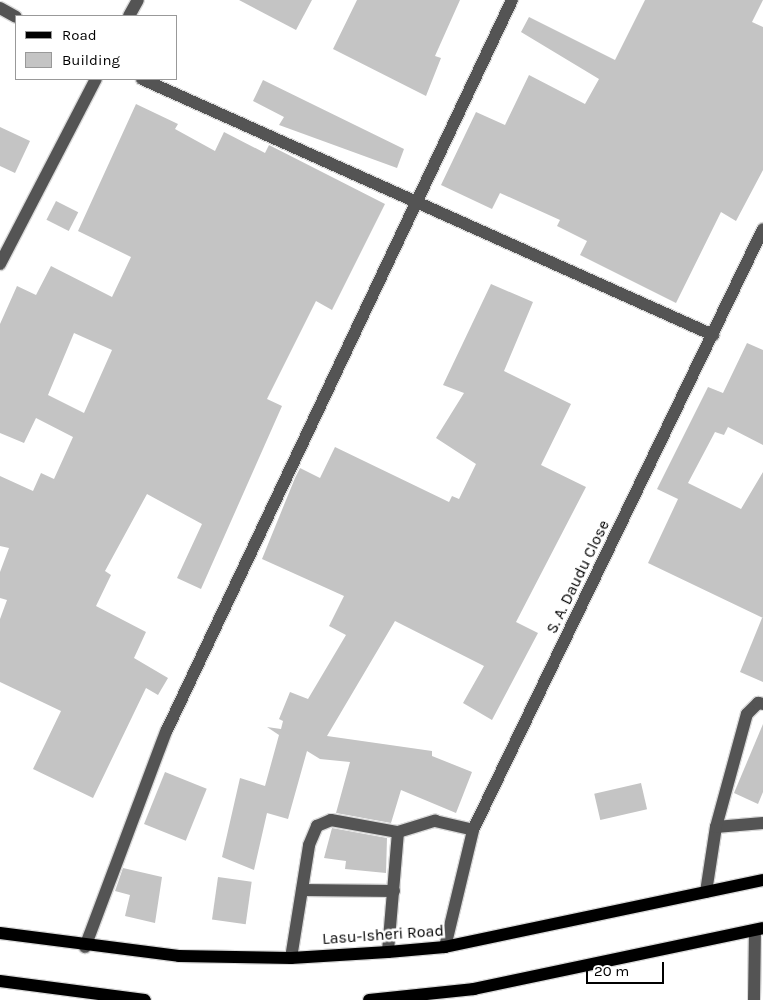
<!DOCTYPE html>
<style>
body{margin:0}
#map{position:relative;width:763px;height:1000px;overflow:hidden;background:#fff;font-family:Karla,sans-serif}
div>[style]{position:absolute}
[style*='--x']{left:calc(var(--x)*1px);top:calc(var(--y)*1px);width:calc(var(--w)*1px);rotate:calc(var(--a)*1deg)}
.building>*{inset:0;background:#c4c4c4;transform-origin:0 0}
.roads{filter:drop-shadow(1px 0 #dbdbdb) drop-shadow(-1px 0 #dbdbdb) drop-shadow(0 1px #dbdbdb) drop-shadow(0 -1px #dbdbdb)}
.minor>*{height:12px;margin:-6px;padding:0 6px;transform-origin:6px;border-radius:6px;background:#545454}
.major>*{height:12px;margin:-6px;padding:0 6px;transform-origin:6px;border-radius:6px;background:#000}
span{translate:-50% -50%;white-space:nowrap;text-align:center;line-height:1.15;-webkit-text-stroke:5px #fff;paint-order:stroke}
.street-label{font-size:16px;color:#000}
.legend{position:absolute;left:15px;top:15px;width:162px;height:65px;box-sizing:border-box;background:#fff;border:1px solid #999;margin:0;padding:6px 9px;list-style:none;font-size:15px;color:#000}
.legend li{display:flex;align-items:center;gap:10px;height:25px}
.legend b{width:25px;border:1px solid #999}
.scale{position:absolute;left:586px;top:962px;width:78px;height:22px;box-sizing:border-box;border:2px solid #000;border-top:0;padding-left:6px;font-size:15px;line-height:18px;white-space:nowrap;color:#000;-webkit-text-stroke:4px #fff;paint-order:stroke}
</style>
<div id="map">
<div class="building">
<i style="clip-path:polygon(239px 0,312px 0,296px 30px)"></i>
<i style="clip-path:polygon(357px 0,460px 0,435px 56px,441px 58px,426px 96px,333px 49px)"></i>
<i style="clip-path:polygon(645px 0,763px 0,752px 22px,763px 27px,763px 170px,736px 221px,721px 212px,676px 303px,580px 255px,587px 241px,557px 226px,560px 220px,500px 193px,492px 209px,441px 185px,476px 112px,505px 125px,529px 75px,585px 104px,599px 79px,521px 32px,529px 17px,615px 60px)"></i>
<i style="clip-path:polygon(263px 80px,404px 149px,397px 168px,279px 125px,284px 117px,253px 101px)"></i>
<i style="clip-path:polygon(evenodd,136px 104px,178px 124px,175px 129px,215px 151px,224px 132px,265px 153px,269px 145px,385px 204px,332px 310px,316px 301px,267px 399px,282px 406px,201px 589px,177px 578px,202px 524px,147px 494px,105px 571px,111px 575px,96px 606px,146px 632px,134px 658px,168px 678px,158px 695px,146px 688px,93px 798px,33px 769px,61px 711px,0 682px,0 619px,7px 600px,0 598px,0 572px,9px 548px,0 546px,0 476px,33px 491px,41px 473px,54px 479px,73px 437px,36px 418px,24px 443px,0 433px,0 324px,17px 286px,36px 295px,51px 266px,112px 297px,131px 257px,78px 231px,136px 104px,74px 333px,112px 350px,84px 413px,48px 395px,74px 333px)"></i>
<i style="clip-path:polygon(0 127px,30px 141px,15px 173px,0 166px)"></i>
<i style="left:56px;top:201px;width:25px;height:21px;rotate:27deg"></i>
<i style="clip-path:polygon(491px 284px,533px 302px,504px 371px,571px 404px,541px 465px,586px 487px,516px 622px,538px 633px,492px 720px,463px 703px,484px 666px,395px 621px,327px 736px,432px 751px,432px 756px,472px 772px,456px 813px,401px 790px,391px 823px,336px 813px,350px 762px,320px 759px,307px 751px,288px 819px,267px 813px,254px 870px,222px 857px,240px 778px,265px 786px,279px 735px,267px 727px,281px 729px,283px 721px,279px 719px,290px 692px,308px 699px,346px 635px,329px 626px,344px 596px,262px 559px,295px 478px,300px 468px,320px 478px,335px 447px,449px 502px,452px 496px,459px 499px,476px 464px,436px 438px,464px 393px,443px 385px)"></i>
<i style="clip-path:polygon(747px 343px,763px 350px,763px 445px,728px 427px,724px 435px,715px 432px,688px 483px,741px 509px,763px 472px,763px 618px,648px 563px,678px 499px,657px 489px,708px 387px,723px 393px)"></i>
<i style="clip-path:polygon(762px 618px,763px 618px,763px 682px,740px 672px)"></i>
<i style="clip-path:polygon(763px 724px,763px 792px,758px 804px,734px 793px)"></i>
<i style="left:165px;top:772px;width:45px;height:56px;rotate:22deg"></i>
<i style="left:641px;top:783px;width:27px;height:48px;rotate:77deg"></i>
<i style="clip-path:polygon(332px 828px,387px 838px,386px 873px,345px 869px,346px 861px,324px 858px)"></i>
<i style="clip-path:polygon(123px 868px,162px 877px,155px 923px,125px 916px,130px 895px,115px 891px)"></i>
<i style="left:218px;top:877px;width:34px;height:43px;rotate:8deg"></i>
</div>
<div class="roads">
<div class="minor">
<i style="--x:0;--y:8;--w:18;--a:29"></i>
<i style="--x:129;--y:16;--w:18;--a:-61"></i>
<i style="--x:142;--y:79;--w:626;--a:24.15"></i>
<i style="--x:0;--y:264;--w:208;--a:-62.6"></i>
<i style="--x:716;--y:827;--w:47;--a:-4.9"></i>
<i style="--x:398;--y:832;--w:39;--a:-17"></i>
<i style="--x:435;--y:821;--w:39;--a:13"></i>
<i style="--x:302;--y:890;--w:92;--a:0.6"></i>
<i style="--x:706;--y:892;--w:66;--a:-81.3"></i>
<i style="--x:716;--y:827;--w:117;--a:-74.7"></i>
<i style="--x:747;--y:714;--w:16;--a:-45"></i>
<i style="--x:758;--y:703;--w:5;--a:11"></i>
<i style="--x:85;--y:947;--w:230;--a:-69.4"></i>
<i style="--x:166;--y:732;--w:810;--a:-64.7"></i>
<i style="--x:445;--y:947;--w:120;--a:-76.5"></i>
<i style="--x:473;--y:830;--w:667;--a:-64.24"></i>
<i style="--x:291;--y:958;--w:114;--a:-80.9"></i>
<i style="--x:309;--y:845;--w:21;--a:-67"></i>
<i style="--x:317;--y:826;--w:15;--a:-23"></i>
<i style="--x:331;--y:820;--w:68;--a:10.2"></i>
<i style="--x:398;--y:832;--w:120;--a:94.8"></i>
<i style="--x:754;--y:1000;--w:70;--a:-89.2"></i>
</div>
<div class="major">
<i style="--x:0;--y:933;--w:180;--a:7.3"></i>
<i style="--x:179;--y:956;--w:112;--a:1"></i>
<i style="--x:291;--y:958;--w:97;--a:-3.5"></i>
<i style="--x:388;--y:952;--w:57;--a:-5"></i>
<i style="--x:445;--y:947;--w:325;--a:-11.9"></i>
<i style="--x:0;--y:981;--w:146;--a:7.5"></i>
<i style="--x:369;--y:1000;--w:106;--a:-6"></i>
<i style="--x:474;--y:989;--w:295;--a:-11.9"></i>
</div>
</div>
<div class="street-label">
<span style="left:578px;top:577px;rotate:-64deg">S. A. Daudu Close</span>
<span style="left:383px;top:935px;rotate:-4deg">Lasu-Isheri Road</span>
</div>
<ul class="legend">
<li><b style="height:6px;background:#000"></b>Road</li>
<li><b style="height:14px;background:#c4c4c4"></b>Building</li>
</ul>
<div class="scale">20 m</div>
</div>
